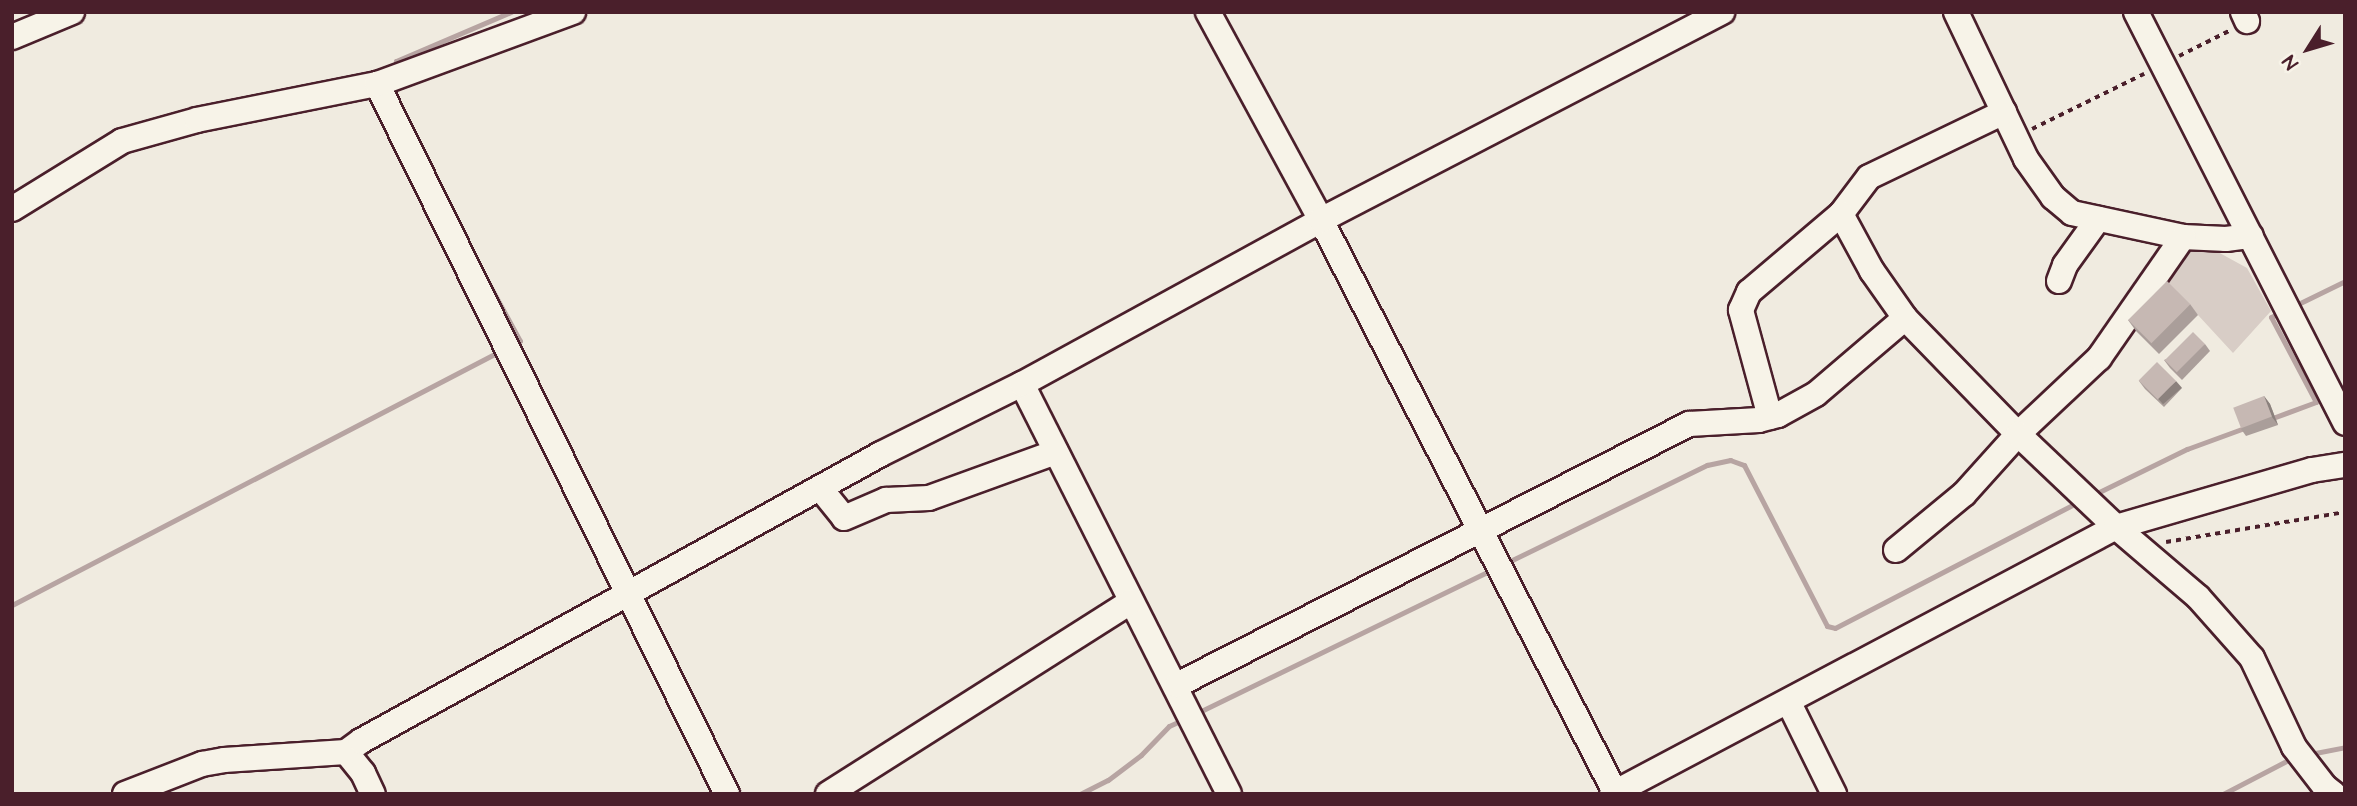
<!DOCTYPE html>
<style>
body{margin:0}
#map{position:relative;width:2357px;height:806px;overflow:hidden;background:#f0ebe0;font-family:"Architects Daughter",sans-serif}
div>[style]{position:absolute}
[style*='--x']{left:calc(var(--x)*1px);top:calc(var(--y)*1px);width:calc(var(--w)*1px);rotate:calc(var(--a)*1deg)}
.green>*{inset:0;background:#d8cdc6}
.stream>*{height:5px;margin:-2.5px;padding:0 2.5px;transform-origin:2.5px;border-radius:2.5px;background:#b7a4a2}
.path>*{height:3.5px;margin-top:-1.75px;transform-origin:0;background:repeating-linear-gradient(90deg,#4a1f2b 0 5px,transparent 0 10px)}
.roads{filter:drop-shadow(2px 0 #4a1f2b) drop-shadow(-2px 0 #4a1f2b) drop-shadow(0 2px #4a1f2b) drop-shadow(0 -2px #4a1f2b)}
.minor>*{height:24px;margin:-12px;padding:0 12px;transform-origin:12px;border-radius:12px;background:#f7f3e8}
.wall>*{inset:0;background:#aa9e9a}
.shaded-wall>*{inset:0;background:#8b817d;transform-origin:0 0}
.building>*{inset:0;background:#c6b8b3;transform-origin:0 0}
span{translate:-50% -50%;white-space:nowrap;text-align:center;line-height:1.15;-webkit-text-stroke:5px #f7f3e8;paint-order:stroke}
.frame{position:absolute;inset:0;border:14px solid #4a1f2b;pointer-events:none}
.north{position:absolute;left:2273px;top:14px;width:70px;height:70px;-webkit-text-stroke:5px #f7f3e8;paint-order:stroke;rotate:233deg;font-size:19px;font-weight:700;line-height:28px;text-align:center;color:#4a1f2b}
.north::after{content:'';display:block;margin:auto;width:24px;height:32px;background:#4a1f2b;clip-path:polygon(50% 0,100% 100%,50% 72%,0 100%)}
</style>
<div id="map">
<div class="green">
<i style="clip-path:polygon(2188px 244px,2207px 246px,2247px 268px,2271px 311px,2233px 353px,2174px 289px,2129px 336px,2123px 330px)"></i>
</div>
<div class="stream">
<i style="--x:395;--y:69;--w:8;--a:-83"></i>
<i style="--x:396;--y:61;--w:125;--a:-23.1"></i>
<i style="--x:483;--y:273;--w:77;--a:61.4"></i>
<i style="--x:520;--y:341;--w:7;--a:153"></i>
<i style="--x:2294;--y:306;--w:57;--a:-26.1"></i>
<i style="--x:2270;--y:419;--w:49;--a:-20.3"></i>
<i style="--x:2316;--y:402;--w:96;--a:-117.9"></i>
<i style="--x:2271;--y:317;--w:12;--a:-24"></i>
<i style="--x:2093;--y:495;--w:105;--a:-26.1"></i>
<i style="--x:2187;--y:449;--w:64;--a:-20.1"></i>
<i style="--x:1506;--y:563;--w:224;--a:-26"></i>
<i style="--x:1707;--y:465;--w:24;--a:-12"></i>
<i style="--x:1730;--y:460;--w:15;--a:20"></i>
<i style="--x:1744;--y:465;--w:181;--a:62.7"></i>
<i style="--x:1827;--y:626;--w:8;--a:14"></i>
<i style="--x:1835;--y:628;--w:274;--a:-27.4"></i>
<i style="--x:12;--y:605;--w:552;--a:-27.49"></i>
<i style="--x:1197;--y:713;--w:330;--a:-25.9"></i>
<i style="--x:2310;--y:754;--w:36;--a:-11"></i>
<i style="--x:1080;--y:794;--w:31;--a:-27"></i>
<i style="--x:1108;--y:780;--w:41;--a:-37.1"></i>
<i style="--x:1141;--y:755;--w:40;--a:-46"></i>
<i style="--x:1169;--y:726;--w:17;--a:-24"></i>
<i style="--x:2223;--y:794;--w:80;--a:-27.5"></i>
</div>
<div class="path">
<i style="--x:2179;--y:56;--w:56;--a:-26.6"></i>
<i style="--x:2032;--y:129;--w:125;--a:-26.2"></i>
<i style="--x:2166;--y:542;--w:181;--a:-9.5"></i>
</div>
<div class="roads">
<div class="minor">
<i style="--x:1208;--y:12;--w:237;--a:61.5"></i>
<i style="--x:1321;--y:220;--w:645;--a:62.8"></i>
<i style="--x:1956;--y:12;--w:163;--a:64.5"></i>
<i style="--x:2026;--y:159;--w:47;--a:54.6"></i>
<i style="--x:2053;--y:197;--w:25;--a:40"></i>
<i style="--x:2072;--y:213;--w:114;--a:12.2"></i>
<i style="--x:2183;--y:237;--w:43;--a:2.7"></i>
<i style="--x:2226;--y:239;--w:25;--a:-7"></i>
<i style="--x:2136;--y:12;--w:461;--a:63"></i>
<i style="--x:2243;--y:12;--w:10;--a:66"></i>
<i style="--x:12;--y:37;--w:65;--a:-22.6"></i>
<i style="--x:377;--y:84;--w:792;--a:63.76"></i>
<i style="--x:12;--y:209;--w:129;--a:-31.7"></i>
<i style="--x:122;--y:141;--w:78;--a:-15.6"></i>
<i style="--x:197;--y:120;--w:184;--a:-11.3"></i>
<i style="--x:377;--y:84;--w:209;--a:-20.2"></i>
<i style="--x:1841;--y:214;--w:46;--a:-52.9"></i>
<i style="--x:1869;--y:177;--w:150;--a:-25.7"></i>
<i style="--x:2059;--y:281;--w:17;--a:-69"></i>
<i style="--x:2065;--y:265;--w:57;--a:-54.3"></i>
<i style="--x:1022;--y:384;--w:459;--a:63.2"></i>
<i style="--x:1770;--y:417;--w:111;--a:-105.2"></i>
<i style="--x:1741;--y:310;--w:20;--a:-66"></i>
<i style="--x:1749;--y:292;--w:121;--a:-40.3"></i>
<i style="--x:1841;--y:214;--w:65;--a:61.5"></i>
<i style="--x:1872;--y:271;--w:57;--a:54.9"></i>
<i style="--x:820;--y:488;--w:38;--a:51"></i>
<i style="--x:844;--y:518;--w:46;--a:-23.2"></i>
<i style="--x:886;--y:500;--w:43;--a:-2.7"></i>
<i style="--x:929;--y:498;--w:135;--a:-19.9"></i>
<i style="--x:1896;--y:550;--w:88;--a:-39.5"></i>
<i style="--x:1964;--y:494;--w:81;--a:-48"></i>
<i style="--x:2018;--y:434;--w:111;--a:-43.2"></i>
<i style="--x:2099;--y:358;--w:147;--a:-55.2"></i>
<i style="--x:1177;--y:685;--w:575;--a:-27.01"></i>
<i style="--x:1689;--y:424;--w:70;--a:-3.3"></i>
<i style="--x:1759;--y:420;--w:20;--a:-15"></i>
<i style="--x:1778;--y:415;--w:43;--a:-28.9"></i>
<i style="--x:1816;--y:394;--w:117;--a:-40.5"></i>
<i style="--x:1905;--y:318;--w:162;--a:45.8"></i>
<i style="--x:2018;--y:434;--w:135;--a:43.5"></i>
<i style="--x:2116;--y:527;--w:108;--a:40.5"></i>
<i style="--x:2198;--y:597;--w:81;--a:48.5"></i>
<i style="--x:2252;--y:658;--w:98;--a:64.7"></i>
<i style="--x:2294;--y:747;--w:51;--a:52.2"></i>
<i style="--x:2325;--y:787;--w:11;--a:38"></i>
<i style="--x:1789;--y:703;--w:102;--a:63.7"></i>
<i style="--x:346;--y:752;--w:27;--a:51"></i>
<i style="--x:363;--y:773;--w:23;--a:65"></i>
<i style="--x:125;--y:794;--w:83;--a:-21.3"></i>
<i style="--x:202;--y:764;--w:22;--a:-10"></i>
<i style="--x:224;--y:760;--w:122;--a:-3.8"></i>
<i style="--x:346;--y:752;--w:19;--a:-36"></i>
<i style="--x:361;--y:741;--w:594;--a:-28.9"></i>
<i style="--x:881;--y:454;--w:157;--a:-26.4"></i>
<i style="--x:1022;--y:384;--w:341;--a:-28.7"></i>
<i style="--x:1321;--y:220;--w:452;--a:-27.4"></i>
<i style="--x:828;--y:794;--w:359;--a:-32.4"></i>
<i style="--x:1612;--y:794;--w:570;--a:-27.91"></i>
<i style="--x:2116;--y:527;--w:204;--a:-16.2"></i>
<i style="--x:2312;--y:470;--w:33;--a:-9"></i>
</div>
</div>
<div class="wall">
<i style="clip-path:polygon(2190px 304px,2198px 315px,2159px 354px,2136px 331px,2128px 320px)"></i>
<i style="clip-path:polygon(2205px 344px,2210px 351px,2182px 380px,2170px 368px,2164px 360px)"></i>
<i style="clip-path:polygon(2139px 381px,2182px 388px,2164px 407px,2145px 389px)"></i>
<i style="clip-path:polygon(2264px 396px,2270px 404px,2278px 425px,2246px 436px,2241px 429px)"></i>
</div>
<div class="shaded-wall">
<i style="left:2176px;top:381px;width:9px;height:25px;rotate:49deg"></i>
<i style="clip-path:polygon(2264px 396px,2270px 404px,2278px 425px,2272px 417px)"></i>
</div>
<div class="building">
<i style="left:2167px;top:281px;width:33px;height:55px;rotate:45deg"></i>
<i style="left:2193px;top:332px;width:17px;height:40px;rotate:45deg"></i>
<i style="left:2157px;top:362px;width:27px;height:26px;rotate:45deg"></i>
<i style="left:2264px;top:396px;width:22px;height:33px;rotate:69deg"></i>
</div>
<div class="frame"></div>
<div class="north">N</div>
</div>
